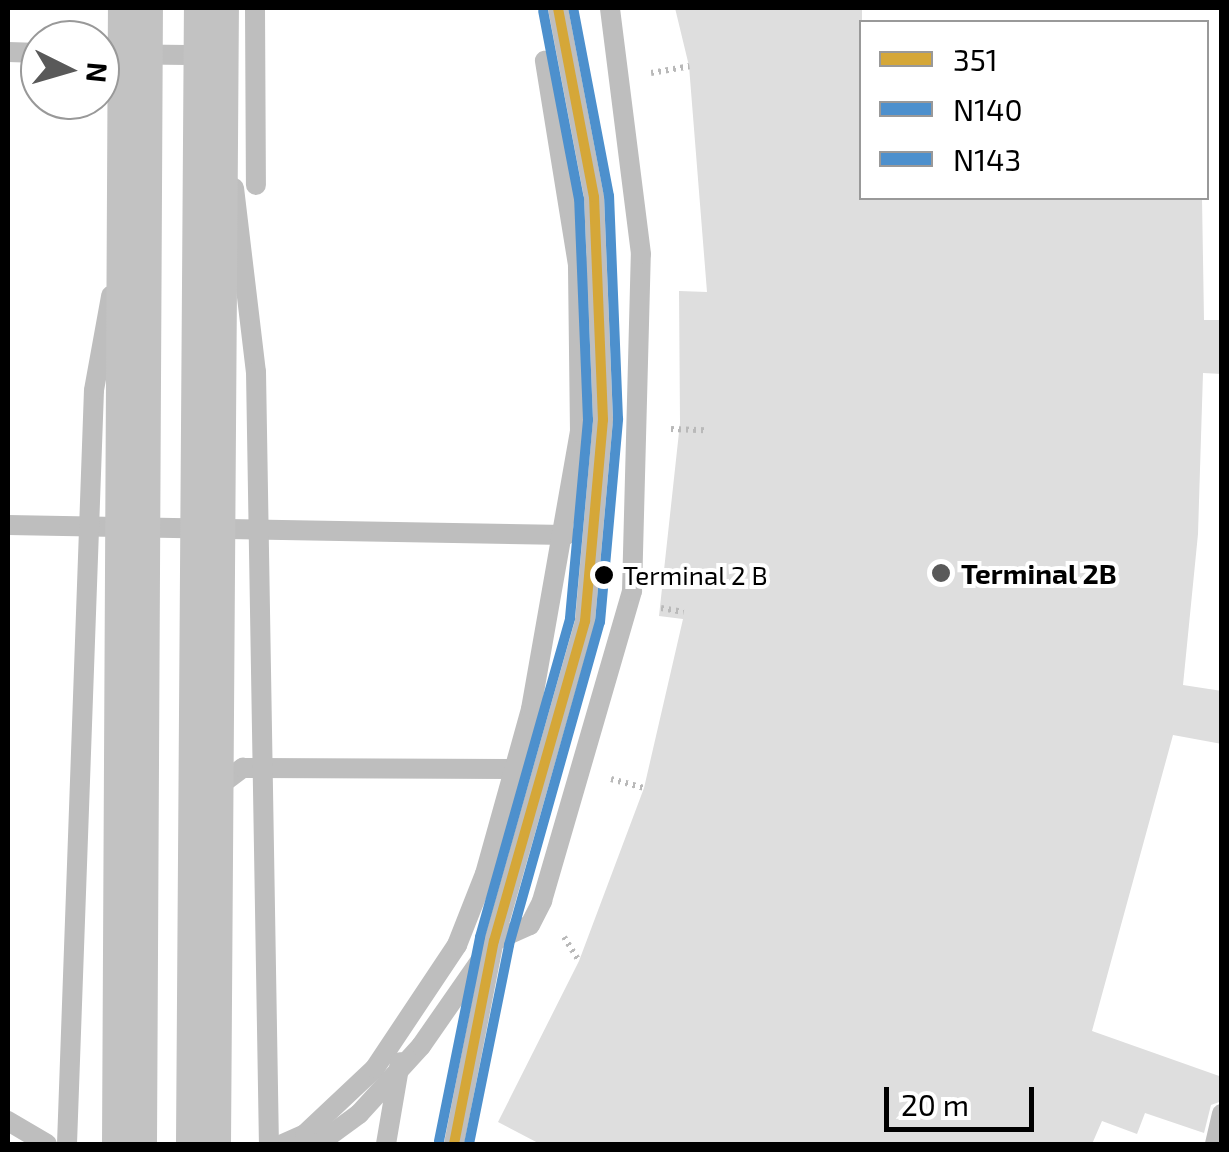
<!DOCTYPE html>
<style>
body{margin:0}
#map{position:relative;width:1229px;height:1152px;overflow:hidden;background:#fff;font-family:"Exo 2",sans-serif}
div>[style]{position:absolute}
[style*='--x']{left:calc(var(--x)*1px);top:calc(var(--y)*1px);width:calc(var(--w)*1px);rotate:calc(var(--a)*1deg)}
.building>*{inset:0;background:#dedede}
.path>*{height:6px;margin-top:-3px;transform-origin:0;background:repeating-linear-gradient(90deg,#b9b9b9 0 2.5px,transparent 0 7.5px)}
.lane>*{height:20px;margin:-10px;padding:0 10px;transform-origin:10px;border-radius:10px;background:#bebebe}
.lane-bridge>*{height:20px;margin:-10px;padding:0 10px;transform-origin:10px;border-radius:10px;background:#bebebe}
.secondary-bridge>*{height:55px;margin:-27.5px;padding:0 27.5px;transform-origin:27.5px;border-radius:27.5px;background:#c2c2c2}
.bus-1>*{height:10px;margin:-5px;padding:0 5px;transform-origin:5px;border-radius:5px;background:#d5a738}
.bus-2>*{height:10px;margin:-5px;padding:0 5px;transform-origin:5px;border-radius:5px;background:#4d90cd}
.bus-3>*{height:10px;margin:-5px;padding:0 5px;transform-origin:5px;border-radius:5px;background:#4d90cd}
.dots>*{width:28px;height:28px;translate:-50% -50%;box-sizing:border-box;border:5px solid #fff;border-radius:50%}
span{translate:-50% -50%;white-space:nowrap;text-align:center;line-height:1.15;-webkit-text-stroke:8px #fff;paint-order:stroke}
.bus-label{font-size:26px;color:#000}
.left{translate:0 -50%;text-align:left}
.poi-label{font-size:28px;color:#000;font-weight:700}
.frame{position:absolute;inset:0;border:10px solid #000;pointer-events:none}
.legend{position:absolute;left:859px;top:20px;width:350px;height:180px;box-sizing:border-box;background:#fff;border:2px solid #999;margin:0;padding:12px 18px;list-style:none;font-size:30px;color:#000}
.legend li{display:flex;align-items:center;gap:20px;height:50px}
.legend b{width:50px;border:2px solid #999}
.north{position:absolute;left:20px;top:20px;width:100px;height:100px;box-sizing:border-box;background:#fff;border:2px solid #999;border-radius:50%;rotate:95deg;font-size:28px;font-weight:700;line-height:40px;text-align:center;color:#000}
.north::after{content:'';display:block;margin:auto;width:35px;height:45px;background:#595959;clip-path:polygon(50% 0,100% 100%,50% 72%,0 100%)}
.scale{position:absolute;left:884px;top:1087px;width:150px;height:45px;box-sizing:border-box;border:5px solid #000;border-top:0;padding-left:12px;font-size:30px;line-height:35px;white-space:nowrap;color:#000;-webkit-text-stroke:8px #fff;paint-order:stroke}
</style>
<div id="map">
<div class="building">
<i style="clip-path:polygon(675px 8px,862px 8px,862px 198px,1202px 198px,1204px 320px,1222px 320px,1222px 374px,1203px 373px,1198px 534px,1183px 685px,1222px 691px,1222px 744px,1173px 735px,1092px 1031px,1222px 1077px,1222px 1101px,1211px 1105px,1204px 1133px,1145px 1113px,1137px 1134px,1102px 1121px,1092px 1144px,540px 1144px,498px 1122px,579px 961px,644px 788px,683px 619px,659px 616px,680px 423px,679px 291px,707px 292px,689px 66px)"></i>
</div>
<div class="path">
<i style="--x:651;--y:73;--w:39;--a:-10"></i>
<i style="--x:671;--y:429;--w:34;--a:2"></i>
<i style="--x:661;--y:608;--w:23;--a:10"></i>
<i style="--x:611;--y:779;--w:34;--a:15"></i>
<i style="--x:564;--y:937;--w:28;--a:58"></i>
</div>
<div class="lane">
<i style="--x:255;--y:8;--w:177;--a:89.7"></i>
<i style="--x:8;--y:52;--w:32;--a:2"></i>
<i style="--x:100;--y:54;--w:88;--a:0.7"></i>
<i style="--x:8;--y:525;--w:558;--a:1.03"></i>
<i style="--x:216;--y:788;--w:34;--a:-37"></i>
<i style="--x:243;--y:768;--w:273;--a:0.2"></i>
<i style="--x:494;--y:941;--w:39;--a:-24"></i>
<i style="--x:530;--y:925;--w:27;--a:-63"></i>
<i style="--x:542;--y:901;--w:323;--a:-73.8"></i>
<i style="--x:632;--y:591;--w:337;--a:-88.5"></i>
<i style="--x:641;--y:254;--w:248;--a:-97.2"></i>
<i style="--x:8;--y:1121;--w:45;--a:30.5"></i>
<i style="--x:283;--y:1144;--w:24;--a:-24"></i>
<i style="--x:305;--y:1134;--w:96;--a:-43.3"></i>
<i style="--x:375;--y:1068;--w:148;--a:-56.3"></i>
<i style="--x:457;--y:945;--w:76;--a:-68.5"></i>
<i style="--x:485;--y:874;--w:171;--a:-74.4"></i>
<i style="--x:531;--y:709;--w:281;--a:-80"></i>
<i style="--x:580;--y:432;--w:167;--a:-90.7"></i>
<i style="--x:578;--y:265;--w:207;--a:-99.2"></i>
<i style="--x:386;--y:1144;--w:83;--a:-80.3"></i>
<i style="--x:454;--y:1144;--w:207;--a:-78.9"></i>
<i style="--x:494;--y:941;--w:333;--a:-74.1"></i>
<i style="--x:585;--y:621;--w:202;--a:-84.9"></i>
<i style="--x:603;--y:420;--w:223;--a:-92.3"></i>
<i style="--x:594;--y:197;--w:192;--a:-100.8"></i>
<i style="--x:1215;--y:1144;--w:31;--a:-77"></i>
</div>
<div class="lane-bridge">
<i style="--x:234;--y:188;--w:185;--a:83.2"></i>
<i style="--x:256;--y:372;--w:772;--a:89.04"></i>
<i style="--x:67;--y:1144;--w:754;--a:-87.95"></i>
<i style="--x:94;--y:390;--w:96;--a:-79.7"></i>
<i style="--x:318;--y:1144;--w:51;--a:-36.2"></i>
<i style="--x:359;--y:1114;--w:92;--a:-47.6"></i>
<i style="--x:421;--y:1046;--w:128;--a:-55.2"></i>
</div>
<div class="secondary-bridge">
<i style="--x:129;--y:1144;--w:1136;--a:-89.7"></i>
<i style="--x:203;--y:1144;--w:1136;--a:-89.6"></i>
</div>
<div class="bus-1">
<i style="--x:454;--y:1144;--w:207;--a:-78.9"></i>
<i style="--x:494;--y:941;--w:333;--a:-74.1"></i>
<i style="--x:585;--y:621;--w:202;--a:-84.9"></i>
<i style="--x:603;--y:420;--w:223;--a:-92.3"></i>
<i style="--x:594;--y:197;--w:192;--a:-100.8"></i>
</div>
<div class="bus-2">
<i style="--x:469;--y:1144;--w:203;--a:-78.6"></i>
<i style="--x:509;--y:945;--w:336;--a:-74.3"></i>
<i style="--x:600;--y:622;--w:204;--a:-84.9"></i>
<i style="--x:618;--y:419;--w:223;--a:-92.3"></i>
<i style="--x:609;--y:196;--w:191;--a:-100.8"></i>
</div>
<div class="bus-3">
<i style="--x:439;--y:1141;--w:208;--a:-78.6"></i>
<i style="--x:480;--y:937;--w:331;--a:-74.2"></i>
<i style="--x:570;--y:618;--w:199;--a:-84.8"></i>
<i style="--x:588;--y:420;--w:221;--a:-92.3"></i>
<i style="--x:579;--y:199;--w:191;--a:-100.8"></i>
</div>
<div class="dots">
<i style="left:941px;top:573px;background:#595959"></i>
<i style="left:604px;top:575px;background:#000"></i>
</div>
<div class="bus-label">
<span class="left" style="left:623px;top:575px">Terminal 2 B</span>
</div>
<div class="poi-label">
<span class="left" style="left:961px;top:573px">Terminal 2B</span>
</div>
<div class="frame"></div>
<ul class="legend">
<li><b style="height:12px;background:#d5a738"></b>351</li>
<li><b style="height:12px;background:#4d90cd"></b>N140</li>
<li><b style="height:12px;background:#4d90cd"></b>N143</li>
</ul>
<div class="north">N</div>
<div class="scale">20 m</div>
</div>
